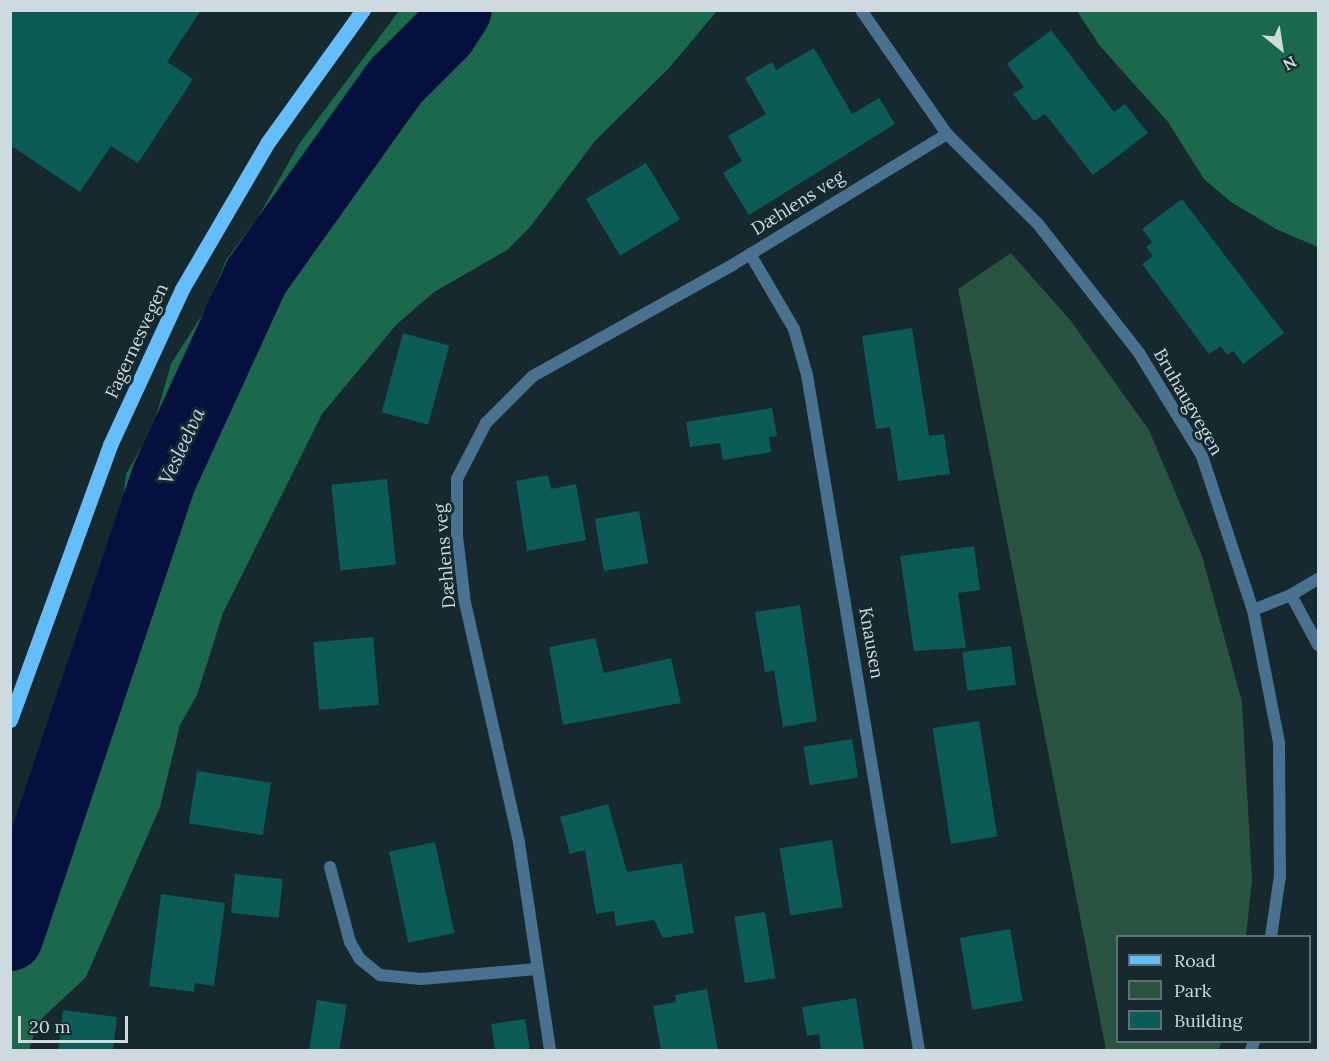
<!DOCTYPE html>
<meta charset="utf-8">
<style>
body{margin:0}
#map{position:relative;width:1329px;height:1061px;overflow:hidden;background:#16292e;font-family:Lora,serif}
div>[style]{position:absolute}
[style*='--x']{left:calc(var(--x)*1px);top:calc(var(--y)*1px);width:calc(var(--w)*1px);rotate:calc(var(--a)*1deg)}
.green>*{inset:0;background:#2a5442}
.forest>*{inset:0;background:#1b694d}
.river>*{height:66px;margin:-33px;padding:0 33px;transform-origin:33px;border-radius:33px;background:#06103e}
.building>*{inset:0;background:#0b5b57;transform-origin:0 0}
.lane>*{height:12px;margin:-6px;padding:0 6px;transform-origin:6px;border-radius:6px;background:#497290}
.street>*{height:12px;margin:-6px;padding:0 6px;transform-origin:6px;border-radius:6px;background:#497290}
.primary>*{height:15px;margin:-7.5px;padding:0 7.5px;transform-origin:7.5px;border-radius:7.5px;background:#64befd}
span{translate:-50% -50%;white-space:nowrap;text-align:center;line-height:1.15;-webkit-text-stroke:6px #16292e;paint-order:stroke}
.street-label{font-size:18px;color:#cedadd}
.water-label{font-size:20px;color:#c6d3f4;font-style:italic}
.frame{position:absolute;inset:0;border:12px solid #cedadd;pointer-events:none}
.legend{position:absolute;left:1116px;top:935px;width:195px;height:108px;box-sizing:border-box;background:#16292e;border:2px solid #607074;margin:0;padding:8px 10px;list-style:none;font-size:18px;color:#cedadd}
.legend li{display:flex;align-items:center;gap:12px;height:30px}
.legend b{width:30px;border:2px solid #607074}
.north{position:absolute;left:1251px;top:18px;width:60px;height:60px;-webkit-text-stroke:4px #16292e;paint-order:stroke;rotate:150deg;font-size:16px;font-weight:700;line-height:24px;text-align:center;color:#cedadd}
.north::after{content:'';display:block;margin:auto;width:21px;height:27px;background:#cedadd;clip-path:polygon(50% 0,100% 100%,50% 72%,0 100%)}
.scale{position:absolute;left:18px;top:1016px;width:110px;height:27px;box-sizing:border-box;border:3px solid #cedadd;border-top:0;padding-left:8px;font-size:18px;line-height:21px;white-space:nowrap;color:#cedadd;-webkit-text-stroke:4px #16292e;paint-order:stroke}
</style>
<div id="map">
<div class="green">
<i style="clip-path:polygon(1011px 253px,1070px 320px,1149px 430px,1202px 556px,1242px 702px,1252px 880px,1246px 936px,1118px 936px,1118px 1042px,1222px 1042px,1218px 1050px,1106px 1050px,958px 289px)"></i>
</div>
<div class="forest">
<i style="clip-path:polygon(399px 11px,717px 11px,669px 68px,595px 141px,530px 227px,507px 250px,434px 292px,396px 325px,322px 414px,223px 613px,197px 695px,180px 725px,160px 807px,86px 977px,38px 1022px,29px 1050px,11px 1050px,11px 972px,94px 777px,155px 601px,144px 535px,124px 491px,126px 474px,152px 430px,171px 364px,207px 307px,226px 260px,257px 219px,299px 144px)"></i>
<i style="clip-path:polygon(1077px 11px,1318px 11px,1318px 247px,1276px 229px,1231px 202px,1204px 179px,1168px 122px,1100px 46px)"></i>
</div>
<div class="river">
<i style="--x:10;--y:938;--w:487;--a:-71.5"></i>
<i style="--x:165;--y:476;--w:219;--a:-65.4"></i>
<i style="--x:256;--y:277;--w:241;--a:-54.5"></i>
<i style="--x:396;--y:81;--w:68;--a:-45"></i>
<i style="--x:444;--y:33;--w:27;--a:-57"></i>
</div>
<div class="building">
<i style="clip-path:polygon(10px 10px,201px 10px,167px 62px,193px 79px,138px 163px,111px 146px,80px 192px,10px 145px)"></i>
<i style="clip-path:polygon(1051px 30px,1114px 112px,1125px 104px,1148px 133px,1093px 175px,1045px 114px,1034px 121px,1013px 94px,1024px 87px,1007px 64px)"></i>
<i style="clip-path:polygon(814px 48px,852px 114px,879px 98px,895px 124px,749px 215px,723px 173px,742px 161px,728px 136px,766px 114px,745px 78px,772px 62px,776px 70px)"></i>
<i style="left:646px;top:163px;width:66px;height:70px;rotate:59deg"></i>
<i style="clip-path:polygon(1182px 199px,1284px 333px,1243px 364px,1233px 351px,1227px 355px,1221px 346px,1209px 354px,1142px 264px,1153px 256px,1146px 247px,1152px 242px,1142px 229px)"></i>
<i style="clip-path:polygon(912px 328px,929px 436px,944px 434px,950px 474px,898px 481px,890px 427px,876px 429px,862px 336px)"></i>
<i style="left:403px;top:333px;width:48px;height:82px;rotate:15deg"></i>
<i style="clip-path:polygon(772px 408px,777px 436px,769px 437px,771px 452px,723px 460px,720px 443px,690px 447px,686px 422px)"></i>
<i style="clip-path:polygon(548px 475px,551px 489px,576px 484px,586px 540px,527px 551px,516px 481px)"></i>
<i style="left:387px;top:479px;width:86px;height:56px;rotate:84deg"></i>
<i style="left:639px;top:511px;width:53px;height:45px;rotate:80deg"></i>
<i style="clip-path:polygon(974px 546px,980px 590px,958px 593px,966px 648px,914px 651px,900px 556px)"></i>
<i style="clip-path:polygon(800px 605px,817px 721px,783px 727px,774px 670px,765px 672px,755px 612px)"></i>
<i style="left:373px;top:637px;width:68px;height:60px;rotate:85deg"></i>
<i style="clip-path:polygon(595px 638px,604px 673px,671px 658px,681px 703px,563px 725px,549px 647px)"></i>
<i style="left:1011px;top:646px;width:39px;height:49px;rotate:83deg"></i>
<i style="left:979px;top:721px;width:117px;height:47px;rotate:81deg"></i>
<i style="left:852px;top:739px;width:39px;height:49px;rotate:81deg"></i>
<i style="left:197px;top:771px;width:75px;height:53px;rotate:9deg"></i>
<i style="clip-path:polygon(608px 804px,627px 872px,682px 863px,694px 933px,663px 938px,654px 920px,616px 926px,614px 911px,596px 914px,585px 850px,570px 854px,560px 817px)"></i>
<i style="left:832px;top:840px;width:68px;height:53px;rotate:81deg"></i>
<i style="left:435px;top:842px;width:93px;height:47px;rotate:78deg"></i>
<i style="left:235px;top:874px;width:48px;height:39px;rotate:6deg"></i>
<i style="clip-path:polygon(161px 894px,225px 903px,214px 986px,195px 983px,194px 992px,149px 986px)"></i>
<i style="left:765px;top:912px;width:67px;height:31px;rotate:81deg"></i>
<i style="left:1010px;top:929px;width:73px;height:51px;rotate:80deg"></i>
<i style="clip-path:polygon(707px 989px,718px 1050px,661px 1050px,653px 1006px,676px 1002px,675px 995px)"></i>
<i style="clip-path:polygon(856px 998px,864px 1050px,821px 1050px,819px 1034px,807px 1036px,802px 1007px)"></i>
<i style="left:317px;top:1000px;width:30px;height:51px;rotate:9deg"></i>
<i style="clip-path:polygon(63px 1010px,117px 1017px,113px 1050px,58px 1050px)"></i>
<i style="clip-path:polygon(525px 1019px,530px 1050px,495px 1050px,491px 1024px)"></i>
</div>
<div class="lane">
<i style="--x:1291;--y:595;--w:31;--a:-31"></i>
<i style="--x:1253;--y:610;--w:41;--a:-21.5"></i>
<i style="--x:1291;--y:595;--w:57;--a:61.6"></i>
<i style="--x:330;--y:867;--w:78;--a:75.1"></i>
<i style="--x:350;--y:942;--w:20;--a:60"></i>
<i style="--x:360;--y:959;--w:26;--a:39"></i>
<i style="--x:380;--y:975;--w:41;--a:5.6"></i>
<i style="--x:421;--y:979;--w:116;--a:-4.9"></i>
</div>
<div class="street">
<i style="--x:861;--y:10;--w:151;--a:55.3"></i>
<i style="--x:947;--y:134;--w:128;--a:44.7"></i>
<i style="--x:1038;--y:224;--w:164;--a:51.9"></i>
<i style="--x:1139;--y:353;--w:121;--a:58.5"></i>
<i style="--x:1202;--y:456;--w:162;--a:71.7"></i>
<i style="--x:1253;--y:610;--w:136;--a:78.9"></i>
<i style="--x:1279;--y:743;--w:133;--a:89.6"></i>
<i style="--x:1280;--y:876;--w:61;--a:98.5"></i>
<i style="--x:750;--y:254;--w:87;--a:59.6"></i>
<i style="--x:794;--y:329;--w:48;--a:74.2"></i>
<i style="--x:807;--y:375;--w:684;--a:80.58"></i>
<i style="--x:550;--y:1050;--w:210;--a:-98.5"></i>
<i style="--x:519;--y:842;--w:245;--a:-102.7"></i>
<i style="--x:465;--y:603;--w:67;--a:-96.8"></i>
<i style="--x:457;--y:536;--w:57;--a:-90"></i>
<i style="--x:457;--y:479;--w:63;--a:-62.6"></i>
<i style="--x:486;--y:423;--w:66;--a:-45"></i>
<i style="--x:533;--y:376;--w:230;--a:-29.1"></i>
<i style="--x:734;--y:264;--w:250;--a:-31.4"></i>
<i style="--x:1251;--y:1050;--w:9;--a:-69"></i>
</div>
<div class="primary">
<i style="--x:10;--y:720;--w:293;--a:-70"></i>
<i style="--x:110;--y:445;--w:172;--a:-65.2"></i>
<i style="--x:182;--y:289;--w:170;--a:-59.7"></i>
<i style="--x:268;--y:142;--w:163;--a:-54.3"></i>
</div>
<div class="street-label">
<span style="left:798px;top:203px;rotate:-32deg">Dæhlens veg</span>
<span style="left:137px;top:341px;rotate:-65deg">Fagernesvegen</span>
<span style="left:1188px;top:402px;rotate:60deg">Bruhaugvegen</span>
<span style="left:445px;top:556px;rotate:-95deg">Dæhlens veg</span>
<span style="left:871px;top:643px;rotate:80deg">Knausen</span>
</div>
<div class="water-label">
<span style="left:181px;top:446px;rotate:-65deg">Vesleelva</span>
</div>
<div class="frame"></div>
<ul class="legend">
<li><b style="height:8px;background:#64befd"></b>Road</li>
<li><b style="height:16px;background:#2a5442"></b>Park</li>
<li><b style="height:16px;background:#0b5b57"></b>Building</li>
</ul>
<div class="north">N</div>
<div class="scale">20 m</div>
</div>
